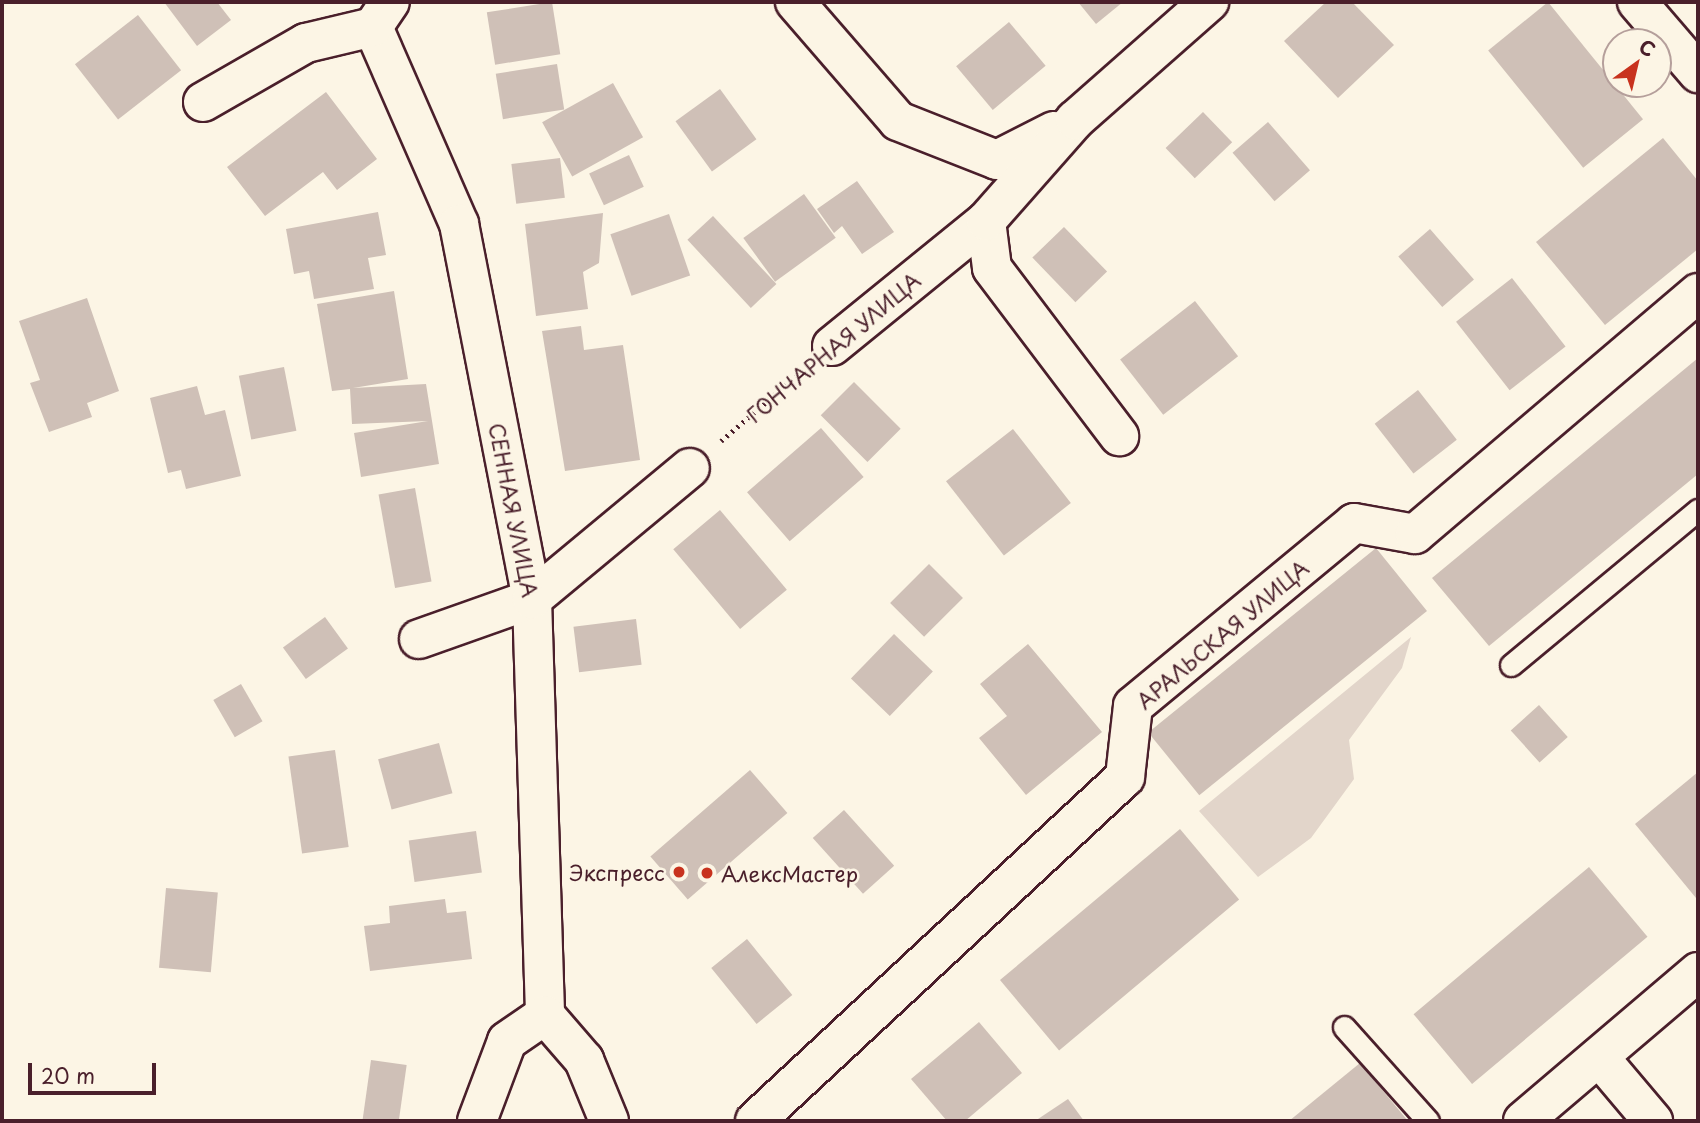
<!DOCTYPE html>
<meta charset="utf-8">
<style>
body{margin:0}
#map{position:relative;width:1700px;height:1123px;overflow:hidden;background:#fcf5e5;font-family:"Playpen Sans",sans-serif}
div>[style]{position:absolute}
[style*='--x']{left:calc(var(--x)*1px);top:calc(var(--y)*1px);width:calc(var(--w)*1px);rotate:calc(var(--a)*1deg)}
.green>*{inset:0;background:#e2d5ca}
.building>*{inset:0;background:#cfc0b7;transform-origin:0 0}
.path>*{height:4.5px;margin-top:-2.25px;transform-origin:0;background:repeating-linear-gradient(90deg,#4a1f2b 0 2px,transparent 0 7px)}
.roads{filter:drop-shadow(2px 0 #4a1f2b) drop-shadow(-2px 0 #4a1f2b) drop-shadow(0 2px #4a1f2b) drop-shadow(0 -2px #4a1f2b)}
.service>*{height:21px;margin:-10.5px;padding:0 10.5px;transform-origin:10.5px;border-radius:10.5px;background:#fcf5e5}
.minor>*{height:38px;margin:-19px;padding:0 19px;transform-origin:19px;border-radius:19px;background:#fcf5e5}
.dots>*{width:19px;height:19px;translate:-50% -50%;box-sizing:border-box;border:4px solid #fcf5e5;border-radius:50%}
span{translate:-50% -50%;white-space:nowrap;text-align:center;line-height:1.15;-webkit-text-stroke:5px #fcf5e5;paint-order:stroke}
.street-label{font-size:21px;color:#4a1f2b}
.poi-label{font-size:21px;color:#4a1f2b}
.right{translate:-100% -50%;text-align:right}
.left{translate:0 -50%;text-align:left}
.frame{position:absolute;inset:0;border:4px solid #4a1f2b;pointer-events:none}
.north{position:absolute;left:1602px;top:28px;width:70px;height:70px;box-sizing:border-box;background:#fcf5e5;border:2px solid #b59f9b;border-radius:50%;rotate:34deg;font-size:19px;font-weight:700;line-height:28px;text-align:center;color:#4a1f2b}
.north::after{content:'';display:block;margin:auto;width:24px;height:32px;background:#c8321e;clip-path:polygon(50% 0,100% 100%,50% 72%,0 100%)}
.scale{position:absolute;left:28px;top:1063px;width:128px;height:32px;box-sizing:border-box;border:4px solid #4a1f2b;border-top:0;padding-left:9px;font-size:21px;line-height:24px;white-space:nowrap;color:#4a1f2b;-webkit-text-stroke:5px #fcf5e5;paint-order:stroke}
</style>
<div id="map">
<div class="green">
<i style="clip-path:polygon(1411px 637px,1402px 668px,1349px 740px,1354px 779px,1311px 838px,1258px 877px,1199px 811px)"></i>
</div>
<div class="building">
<i style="clip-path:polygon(164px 2px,217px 2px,231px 20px,197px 46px)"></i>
<i style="left:552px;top:2px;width:53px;height:66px;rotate:81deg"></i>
<i style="clip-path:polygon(1078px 2px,1123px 2px,1096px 24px)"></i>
<i style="clip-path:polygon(1326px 2px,1352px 2px,1394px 45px,1338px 98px,1284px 41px)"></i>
<i style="left:1548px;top:2px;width:151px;height:77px;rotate:51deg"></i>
<i style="left:138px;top:15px;width:70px;height:80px;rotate:52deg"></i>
<i style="left:1009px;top:22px;width:57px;height:69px;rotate:50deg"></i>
<i style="left:557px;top:64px;width:46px;height:62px;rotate:81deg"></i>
<i style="left:613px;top:83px;width:62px;height:81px;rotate:61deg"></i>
<i style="left:720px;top:89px;width:62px;height:55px;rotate:54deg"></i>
<i style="clip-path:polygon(326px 92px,377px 159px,337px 190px,323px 172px,265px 216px,227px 167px)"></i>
<i style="left:1203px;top:112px;width:42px;height:52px;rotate:46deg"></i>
<i style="left:1268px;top:122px;width:64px;height:47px;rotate:49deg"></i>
<i style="clip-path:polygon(1663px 138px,1698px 181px,1698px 249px,1605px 325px,1536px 242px)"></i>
<i style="left:629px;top:155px;width:35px;height:44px;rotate:65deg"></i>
<i style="left:560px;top:158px;width:40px;height:49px;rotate:83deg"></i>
<i style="clip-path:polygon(857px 181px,894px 232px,862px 254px,842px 226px,834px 233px,817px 209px)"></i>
<i style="left:804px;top:194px;width:54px;height:75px;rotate:54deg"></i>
<i style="clip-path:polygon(378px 212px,386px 255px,368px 258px,374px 289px,314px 299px,309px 271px,294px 274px,286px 229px)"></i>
<i style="clip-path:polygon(603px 213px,599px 263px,583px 272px,588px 309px,536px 316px,525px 224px)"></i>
<i style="left:669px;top:214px;width:65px;height:62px;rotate:71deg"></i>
<i style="left:713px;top:216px;width:93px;height:35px;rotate:47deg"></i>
<i style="left:1064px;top:227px;width:62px;height:44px;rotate:46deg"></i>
<i style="left:1430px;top:229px;width:67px;height:42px;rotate:49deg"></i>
<i style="left:1512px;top:278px;width:87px;height:71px;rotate:52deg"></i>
<i style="clip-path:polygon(394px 291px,408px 379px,353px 388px,426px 384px,439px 464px,361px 477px,354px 433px,428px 421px,352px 424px,350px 389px,332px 391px,317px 304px)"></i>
<i style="clip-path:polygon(87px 298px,119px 391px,87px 403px,92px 417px,49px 432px,30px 383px,40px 380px,19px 321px)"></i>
<i style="left:1195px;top:301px;width:70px;height:95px;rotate:52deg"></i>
<i style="clip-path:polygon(581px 326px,584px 350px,623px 345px,640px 460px,565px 471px,542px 331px)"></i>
<i style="clip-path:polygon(1698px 358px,1698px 474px,1489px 646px,1432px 578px)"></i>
<i style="left:284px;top:367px;width:65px;height:46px;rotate:79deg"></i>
<i style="left:854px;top:382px;width:66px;height:47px;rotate:45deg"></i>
<i style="clip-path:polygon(197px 386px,205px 415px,225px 410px,241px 476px,186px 489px,181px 470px,168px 473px,150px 398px)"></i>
<i style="left:1418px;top:390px;width:63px;height:55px;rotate:52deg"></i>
<i style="left:821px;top:428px;width:65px;height:98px;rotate:49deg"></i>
<i style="left:1013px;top:429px;width:94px;height:85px;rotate:52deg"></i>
<i style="left:415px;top:488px;width:95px;height:37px;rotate:80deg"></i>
<i style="left:720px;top:510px;width:104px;height:61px;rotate:50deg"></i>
<i style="left:1376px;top:548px;width:81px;height:293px;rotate:51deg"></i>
<i style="left:929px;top:564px;width:48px;height:55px;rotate:45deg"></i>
<i style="left:325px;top:617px;width:39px;height:52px;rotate:54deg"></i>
<i style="left:636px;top:619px;width:46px;height:63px;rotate:83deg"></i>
<i style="left:894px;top:634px;width:54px;height:62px;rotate:44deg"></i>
<i style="clip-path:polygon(1028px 644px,1102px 732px,1026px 795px,979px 738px,1007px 716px,980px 684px)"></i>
<i style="left:241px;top:684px;width:43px;height:32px;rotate:60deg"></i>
<i style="left:1539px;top:705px;width:43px;height:38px;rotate:48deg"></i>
<i style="left:439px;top:743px;width:52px;height:63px;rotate:75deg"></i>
<i style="left:335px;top:750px;width:98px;height:47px;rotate:82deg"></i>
<i style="left:750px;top:770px;width:57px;height:132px;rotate:49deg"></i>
<i style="clip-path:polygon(1698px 772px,1698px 896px,1696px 898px,1635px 824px)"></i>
<i style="left:844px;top:810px;width:75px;height:42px;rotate:48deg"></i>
<i style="left:1180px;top:829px;width:92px;height:235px;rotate:50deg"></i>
<i style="left:476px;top:831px;width:42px;height:68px;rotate:82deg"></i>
<i style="left:1589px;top:867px;width:91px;height:229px;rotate:50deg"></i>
<i style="left:166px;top:888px;width:52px;height:80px;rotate:5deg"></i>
<i style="clip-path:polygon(445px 899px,447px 913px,466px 911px,472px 959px,370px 971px,364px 926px,390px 923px,389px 906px)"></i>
<i style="left:747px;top:939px;width:72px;height:46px;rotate:51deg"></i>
<i style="clip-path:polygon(979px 1022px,1022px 1073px,965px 1121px,947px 1121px,911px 1079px)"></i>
<i style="left:371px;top:1060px;width:36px;height:62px;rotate:8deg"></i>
<i style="clip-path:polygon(1360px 1063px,1408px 1121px,1289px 1121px)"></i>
<i style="clip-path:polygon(1068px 1099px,1084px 1121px,1035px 1121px)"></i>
</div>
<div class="path">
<i style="--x:721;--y:441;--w:107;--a:-40.8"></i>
</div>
<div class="roads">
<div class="service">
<i style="--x:1511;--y:665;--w:243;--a:-39.7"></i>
<i style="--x:1344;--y:1027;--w:126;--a:48.2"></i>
</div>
<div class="minor">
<i style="--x:795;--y:2;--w:157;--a:49.1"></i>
<i style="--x:898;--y:121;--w:106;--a:21.5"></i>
<i style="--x:997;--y:160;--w:64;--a:-27"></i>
<i style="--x:1637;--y:2;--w:94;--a:49.3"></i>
<i style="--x:373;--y:27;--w:215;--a:66.4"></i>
<i style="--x:459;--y:224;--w:382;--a:79"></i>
<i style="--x:532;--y:599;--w:416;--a:88.2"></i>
<i style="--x:545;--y:1015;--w:60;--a:49.1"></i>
<i style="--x:584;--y:1060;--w:66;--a:67.7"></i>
<i style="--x:203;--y:102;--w:119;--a:-29.8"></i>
<i style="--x:306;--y:43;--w:69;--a:-13.4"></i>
<i style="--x:373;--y:27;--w:30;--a:-56"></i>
<i style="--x:986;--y:221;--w:47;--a:82.7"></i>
<i style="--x:992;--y:268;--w:211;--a:52.9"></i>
<i style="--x:832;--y:346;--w:198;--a:-39.1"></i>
<i style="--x:986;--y:221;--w:135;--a:-48.6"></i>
<i style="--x:1075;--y:120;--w:179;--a:-41.4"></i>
<i style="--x:419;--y:639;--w:120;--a:-19.5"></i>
<i style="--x:532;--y:599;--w:205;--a:-39.7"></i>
<i style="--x:1599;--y:1057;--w:84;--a:49.8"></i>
<i style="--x:477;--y:1121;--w:85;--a:-69.4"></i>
<i style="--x:507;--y:1041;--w:46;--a:-34.4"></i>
<i style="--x:755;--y:1121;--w:505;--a:-42.91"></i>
<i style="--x:1125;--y:777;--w:71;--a:-83.6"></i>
<i style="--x:1133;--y:706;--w:287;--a:-39.6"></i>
<i style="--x:1354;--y:523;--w:62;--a:10.2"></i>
<i style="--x:1415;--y:534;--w:372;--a:-40.4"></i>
<i style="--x:1523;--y:1121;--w:230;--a:-40.4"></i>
</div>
</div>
<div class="dots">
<i style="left:679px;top:872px;background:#c8321e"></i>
<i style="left:707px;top:873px;background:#c8321e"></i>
</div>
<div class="street-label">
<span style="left:833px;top:347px;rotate:-40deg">ГОНЧАРНАЯ УЛИЦА</span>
<span style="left:514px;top:510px;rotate:79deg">СЕННАЯ УЛИЦА</span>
<span style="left:1222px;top:634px;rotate:-40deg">АРАЛЬСКАЯ УЛИЦА</span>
</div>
<div class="poi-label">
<span class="right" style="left:665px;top:872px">Экспресс</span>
<span class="left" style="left:721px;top:873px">АлексМастер</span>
</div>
<div class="frame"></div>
<div class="north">С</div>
<div class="scale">20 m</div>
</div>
